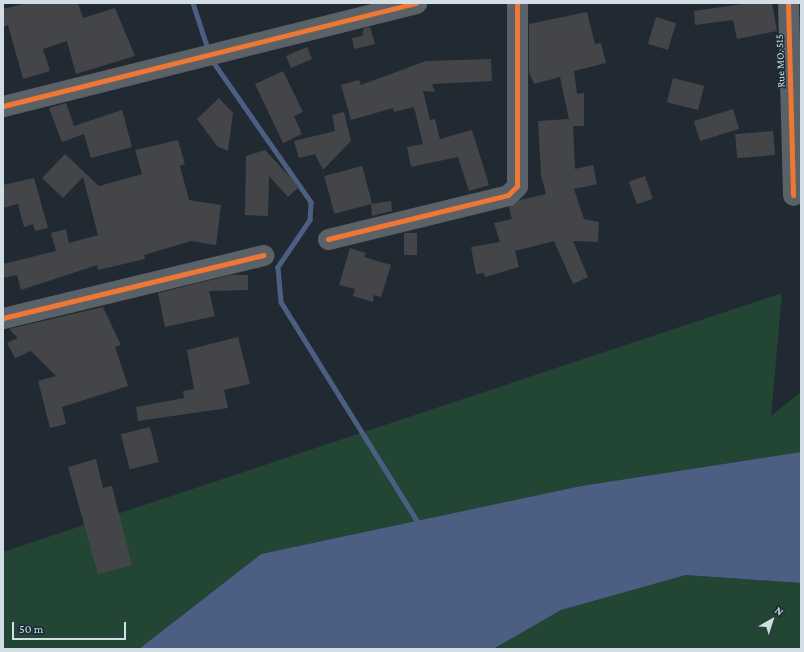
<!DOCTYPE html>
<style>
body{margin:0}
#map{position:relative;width:804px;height:652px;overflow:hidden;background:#212a32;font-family:"Crimson Pro",serif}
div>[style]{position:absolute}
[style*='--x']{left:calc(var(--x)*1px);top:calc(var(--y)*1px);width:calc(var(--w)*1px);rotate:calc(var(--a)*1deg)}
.green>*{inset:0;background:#234634}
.water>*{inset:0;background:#4c5f82}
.stream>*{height:4.5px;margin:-2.25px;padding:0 2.25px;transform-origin:2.25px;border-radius:2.25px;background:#4c5f82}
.building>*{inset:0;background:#444548;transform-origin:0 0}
.minor>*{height:21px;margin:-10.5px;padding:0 10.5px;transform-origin:10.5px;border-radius:10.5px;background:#5a6167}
.cycleway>*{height:5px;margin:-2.5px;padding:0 2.5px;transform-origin:2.5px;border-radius:2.5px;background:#f07635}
span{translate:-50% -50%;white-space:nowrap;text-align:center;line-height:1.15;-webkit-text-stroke:3px #1b2b38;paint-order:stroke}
.street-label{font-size:11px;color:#d3dde5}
.frame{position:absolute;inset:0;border:4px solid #d3dde5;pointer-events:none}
.north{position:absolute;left:752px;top:600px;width:40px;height:40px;-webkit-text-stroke:3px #1b2b38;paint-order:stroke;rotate:39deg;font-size:11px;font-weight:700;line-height:16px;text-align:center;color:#d3dde5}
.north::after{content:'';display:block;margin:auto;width:14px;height:18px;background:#d3dde5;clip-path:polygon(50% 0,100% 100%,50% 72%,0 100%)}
.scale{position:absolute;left:12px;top:622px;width:114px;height:18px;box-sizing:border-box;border:2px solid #d3dde5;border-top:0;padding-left:5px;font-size:12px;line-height:14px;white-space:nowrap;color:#d3dde5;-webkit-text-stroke:3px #1b2b38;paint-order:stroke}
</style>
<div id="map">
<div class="green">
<i style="clip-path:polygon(782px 293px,771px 416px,801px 392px,801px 452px,581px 486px,261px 554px,139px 649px,3px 649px,3px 552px)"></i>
<i style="clip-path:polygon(686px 575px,801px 583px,801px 649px,493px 649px,561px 610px)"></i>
</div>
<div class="water">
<i style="clip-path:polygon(801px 452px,801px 583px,686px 575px,561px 610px,493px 649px,139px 649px,261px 554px,581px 486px)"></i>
</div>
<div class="stream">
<i style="--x:193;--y:3;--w:48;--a:71.9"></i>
<i style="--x:212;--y:60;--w:173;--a:55.1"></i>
<i style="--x:311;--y:202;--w:18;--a:93"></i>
<i style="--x:310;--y:220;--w:57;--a:124.2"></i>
<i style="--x:278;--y:267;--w:35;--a:85"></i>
<i style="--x:281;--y:302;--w:263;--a:58.1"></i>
</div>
<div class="building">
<i style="clip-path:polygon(26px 3px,78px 3px,83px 18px,115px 8px,135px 56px,76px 74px,67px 41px,43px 49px,50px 71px,23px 79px,8px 25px,3px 27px,3px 9px)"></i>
<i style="clip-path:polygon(750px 3px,772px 3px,777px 31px,737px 39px,733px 20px,695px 25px,694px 11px)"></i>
<i style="clip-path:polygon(587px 12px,595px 44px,601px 43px,606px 63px,574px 71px,577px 94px,584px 93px,584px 126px,573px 126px,575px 169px,593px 165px,597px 184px,574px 189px,584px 219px,599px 222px,598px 242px,573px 241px,588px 277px,573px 284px,554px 241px,515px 251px,519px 267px,485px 277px,484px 273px,476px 274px,471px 247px,500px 242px,494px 223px,512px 219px,509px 207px,520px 200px,546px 194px,541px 175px,538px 121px,569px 119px,560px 77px,534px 84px,529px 72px,529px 24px)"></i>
<i style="left:656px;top:17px;width:21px;height:28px;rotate:17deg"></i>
<i style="clip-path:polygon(370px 27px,375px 44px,354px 49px,352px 38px,362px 36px,364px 28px)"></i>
<i style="left:307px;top:47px;width:13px;height:23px;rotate:67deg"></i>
<i style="clip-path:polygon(491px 59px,492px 81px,432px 84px,435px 92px,423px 91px,430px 120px,435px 119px,440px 139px,472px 130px,489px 185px,469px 191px,458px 157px,411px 167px,407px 147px,423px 144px,414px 107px,394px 112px,393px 108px,351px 120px,341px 85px,359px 80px,361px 85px,426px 61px)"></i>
<i style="clip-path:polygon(283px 71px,303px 112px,294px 116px,302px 134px,283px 143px,255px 84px)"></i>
<i style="left:673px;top:78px;width:32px;height:25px;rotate:14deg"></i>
<i style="clip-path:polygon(219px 98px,233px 113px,228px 151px,217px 146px,197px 119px)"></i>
<i style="clip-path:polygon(66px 103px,74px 126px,122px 110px,132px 147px,91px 158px,84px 134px,62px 142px,49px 108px)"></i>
<i style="left:733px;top:109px;width:21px;height:41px;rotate:73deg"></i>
<i style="clip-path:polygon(344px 112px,351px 141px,323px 170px,315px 154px,299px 158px,294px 141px,335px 131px,332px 115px)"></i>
<i style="left:773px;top:131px;width:24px;height:38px;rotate:85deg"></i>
<i style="clip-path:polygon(178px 140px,185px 164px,180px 166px,189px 200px,221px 205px,216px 245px,191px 241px,144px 255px,145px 259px,98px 270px,97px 265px,21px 290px,17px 275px,3px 278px,3px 264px,56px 251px,51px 233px,66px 229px,69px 243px,98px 235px,83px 177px,63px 198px,42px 178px,65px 154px,99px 186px,142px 174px,135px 150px)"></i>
<i style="clip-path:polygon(265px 150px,299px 187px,288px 197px,269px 176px,268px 216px,245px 215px,246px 156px)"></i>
<i style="left:362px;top:166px;width:39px;height:39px;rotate:75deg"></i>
<i style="left:645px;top:176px;width:24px;height:17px;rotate:71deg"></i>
<i style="clip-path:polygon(34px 178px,48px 228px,35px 231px,33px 224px,24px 227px,18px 204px,3px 208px,3px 185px)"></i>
<i style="clip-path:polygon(391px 201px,392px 211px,372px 216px,371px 204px)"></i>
<i style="left:404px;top:233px;width:13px;height:22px"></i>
<i style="clip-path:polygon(350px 248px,366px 253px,364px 257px,391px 265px,381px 297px,374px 295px,373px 302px,353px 296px,355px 289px,339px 285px)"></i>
<i style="clip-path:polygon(231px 275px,248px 275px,248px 290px,209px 291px,215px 316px,165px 327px,158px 293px)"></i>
<i style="clip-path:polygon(103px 307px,121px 345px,115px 347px,128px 386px,62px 407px,66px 424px,50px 428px,38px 381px,56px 376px,31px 351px,15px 358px,7px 343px,18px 338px,9px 329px)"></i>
<i style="clip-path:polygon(238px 337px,250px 384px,224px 390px,228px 408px,138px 421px,136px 407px,184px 398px,183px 391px,194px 389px,187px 350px)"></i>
<i style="left:150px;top:427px;width:36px;height:30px;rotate:76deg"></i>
<i style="clip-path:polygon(96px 459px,103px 488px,112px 486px,132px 565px,98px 574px,68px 467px)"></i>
</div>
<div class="minor">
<i style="--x:788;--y:3;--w:192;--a:88.5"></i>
<i style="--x:3;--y:106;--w:426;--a:-14"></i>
<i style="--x:328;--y:239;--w:185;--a:-13.7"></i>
<i style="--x:508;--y:195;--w:13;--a:-45"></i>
<i style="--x:517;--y:186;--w:183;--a:-90"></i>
<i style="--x:3;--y:318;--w:268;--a:-13.6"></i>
</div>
<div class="cycleway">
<i style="--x:788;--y:3;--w:192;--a:88.5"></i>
<i style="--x:3;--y:106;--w:426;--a:-14"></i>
<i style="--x:328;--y:239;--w:185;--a:-13.7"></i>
<i style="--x:508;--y:195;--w:13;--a:-45"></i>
<i style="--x:517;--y:186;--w:183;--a:-90"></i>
<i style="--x:3;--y:318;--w:268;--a:-13.6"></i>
</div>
<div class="street-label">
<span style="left:780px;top:61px;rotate:-92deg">Rue MO. 515</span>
</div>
<div class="frame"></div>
<div class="north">N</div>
<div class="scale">50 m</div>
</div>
